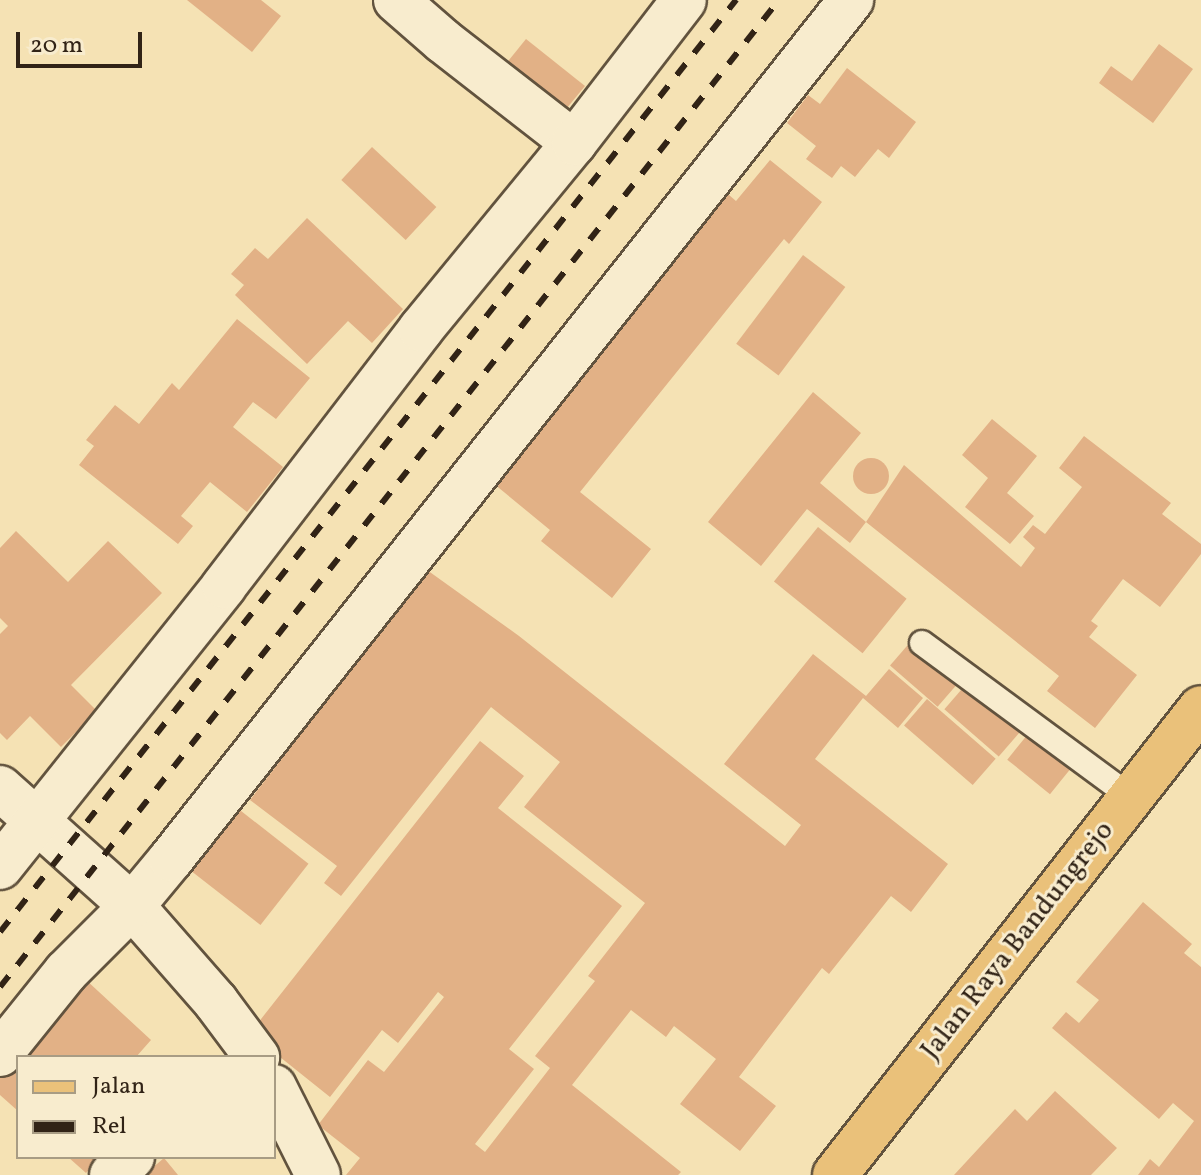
<!DOCTYPE html>
<style>
body{margin:0}
#map{position:relative;width:1201px;height:1175px;overflow:hidden;background:#f5e2b4;font-family:Vollkorn,serif}
div>[style]{position:absolute}
[style*='--x']{left:calc(var(--x)*1px);top:calc(var(--y)*1px);width:calc(var(--w)*1px);rotate:calc(var(--a)*1deg)}
.building>*{inset:0;background:#e2b186;transform-origin:0 0}
.round{border-radius:50%}
.roads{filter:drop-shadow(2px 0 #62533e) drop-shadow(-2px 0 #62533e) drop-shadow(0 2px #62533e) drop-shadow(0 -2px #62533e)}
.lane>*{height:24px;margin:-12px;padding:0 12px;transform-origin:12px;border-radius:12px;background:#f8ecce}
.street>*{height:44px;margin:-22px;padding:0 22px;transform-origin:22px;border-radius:22px;background:#f8ecce}
.primary>*{height:44px;margin:-22px;padding:0 22px;transform-origin:22px;border-radius:22px;background:#eac17a}
.rail>*{height:6px;margin-top:-3px;transform-origin:0;background:repeating-linear-gradient(90deg,#312316 0 14px,transparent 0 28px)}
span{translate:-50% -50%;white-space:nowrap;text-align:center;line-height:1.15;-webkit-text-stroke:6px #f8ecce;paint-order:stroke}
.street-label{font-size:28px;color:#312316}
.legend{position:absolute;left:16px;top:1055px;width:260px;height:104px;box-sizing:border-box;background:#f8ecce;border:2px solid #a89c84;margin:0;padding:10px 14px;list-style:none;font-size:24px;color:#312316}
.legend li{display:flex;align-items:center;gap:16px;height:40px}
.legend b{width:40px;border:2px solid #a89c84}
.scale{position:absolute;left:16px;top:32px;width:126px;height:36px;box-sizing:border-box;border:4px solid #312316;border-top:0;padding-left:10px;font-size:24px;line-height:28px;white-space:nowrap;color:#312316;-webkit-text-stroke:6px #f8ecce;paint-order:stroke}
</style>
<div id="map">
<div class="building">
<i style="clip-path:polygon(187px 0,261px 0,281px 16px,252px 52px)"></i>
<i style="clip-path:polygon(526px 39px,585px 86px,553px 125px,483px 92px)"></i>
<i style="clip-path:polygon(1159px 44px,1193px 69px,1153px 123px,1099px 83px,1111px 66px,1132px 81px)"></i>
<i style="clip-path:polygon(847px 68px,916px 122px,889px 158px,878px 149px,855px 177px,841px 166px,832px 178px,806px 159px,816px 146px,787px 123px,808px 95px,820px 104px)"></i>
<i style="left:372px;top:147px;width:88px;height:45px;rotate:43deg"></i>
<i style="clip-path:polygon(770px 160px,822px 202px,789px 244px,784px 239px,580px 492px,651px 549px,612px 598px,541px 541px,550px 530px,488px 479px,722px 189px,736px 201px)"></i>
<i style="clip-path:polygon(307px 218px,403px 309px,372px 343px,348px 321px,307px 364px,235px 295px,244px 285px,231px 274px,255px 248px,268px 259px)"></i>
<i style="left:803px;top:255px;width:53px;height:111px;rotate:37deg"></i>
<i style="clip-path:polygon(237px 319px,310px 378px,276px 419px,253px 402px,233px 427px,283px 467px,247px 512px,210px 482px,181px 516px,193px 526px,178px 544px,79px 465px,94px 446px,86px 440px,115px 405px,139px 424px,172px 383px,179px 390px)"></i>
<i style="clip-path:polygon(813px 392px,861px 433px,820px 483px,866px 522px,850px 543px,807px 509px,761px 566px,708px 522px)"></i>
<i style="clip-path:polygon(992px 419px,1037px 456px,1007px 493px,1034px 516px,1010px 544px,965px 507px,988px 478px,962px 455px)"></i>
<i style="clip-path:polygon(1084px 436px,1171px 503px,1162px 514px,1201px 544px,1201px 554px,1160px 607px,1123px 579px,1091px 621px,1098px 626px,1089px 637px,1137px 675px,1095px 728px,1047px 691px,1059px 676px,866px 522px,904px 465px,1021px 567px,1035px 548px,1023px 537px,1033px 525px,1045px 534px,1082px 487px,1059px 468px)"></i>
<i class="round" style="left:853px;top:458px;width:36px;height:36px"></i>
<i style="left:818px;top:527px;width:114px;height:70px;rotate:39deg"></i>
<i style="clip-path:polygon(16px 531px,68px 582px,108px 541px,162px 593px,71px 685px,97px 711px,61px 747px,30px 716px,7px 740px,0 733px,0 634px,8px 626px,0 618px,0 548px)"></i>
<i style="clip-path:polygon(427px 570px,519px 636px,785px 846px,801px 825px,724px 764px,813px 654px,866px 696px,889px 669px,923px 698px,898px 728px,863px 698px,815px 759px,948px 864px,911px 912px,891px 896px,829px 974px,822px 968px,739px 1077px,776px 1106px,740px 1151px,680px 1104px,716px 1059px,674px 1026px,666px 1037px,631px 1010px,572px 1085px,681px 1172px,678px 1175px,346px 1175px,360px 1158px,318px 1125px,368px 1060px,384px 1072px,444px 997px,438px 992px,398px 1043px,382px 1030px,330px 1097px,250px 1033px,480px 741px,524px 776px,498px 808px,622px 906px,509px 1049px,534px 1069px,475px 1144px,485px 1152px,550px 1068px,535px 1056px,595px 981px,588px 976px,645px 903px,524px 807px,560px 762px,491px 707px,341px 896px,324px 883px,337px 866px,250px 800px)"></i>
<i style="left:913px;top:639px;width:63px;height:35px;rotate:41deg"></i>
<i style="left:968px;top:682px;width:72px;height:36px;rotate:41deg"></i>
<i style="left:927px;top:699px;width:91px;height:35px;rotate:41deg"></i>
<i style="left:1028px;top:734px;width:55px;height:33px;rotate:39deg"></i>
<i style="left:236px;top:807px;width:92px;height:78px;rotate:38deg"></i>
<i style="clip-path:polygon(1143px 902px,1192px 944px,1184px 953px,1201px 967px,1201px 1175px,1138px 1175px,1150px 1159px,1159px 1167px,1194px 1121px,1173px 1103px,1159px 1119px,1052px 1028px,1066px 1012px,1079px 1023px,1099px 1000px,1076px 982px)"></i>
<i style="clip-path:polygon(85px 979px,151px 1040px,136px 1057px,18px 1057px,18px 1111px,0 1095px,0 1073px)"></i>
<i style="clip-path:polygon(1055px 1091px,1117px 1148px,1091px 1175px,954px 1175px,1015px 1109px,1027px 1121px)"></i>
<i style="clip-path:polygon(68px 1157px,101px 1157px,86px 1173px)"></i>
<i style="clip-path:polygon(164px 1158px,178px 1175px,144px 1175px)"></i>
</div>
<div class="roads">
<div class="lane">
<i style="--x:922;--y:643;--w:260;--a:36.4"></i>
</div>
<div class="street">
<i style="--x:396;--y:0;--w:62;--a:41.1"></i>
<i style="--x:443;--y:41;--w:166;--a:37.9"></i>
<i style="--x:0;--y:788;--w:177;--a:41.8"></i>
<i style="--x:132;--y:906;--w:128;--a:48.8"></i>
<i style="--x:216;--y:1002;--w:69;--a:53.3"></i>
<i style="--x:0;--y:867;--w:359;--a:-51.4"></i>
<i style="--x:224;--y:586;--w:324;--a:-52.5"></i>
<i style="--x:421;--y:329;--w:241;--a:-50.6"></i>
<i style="--x:574;--y:143;--w:180;--a:-52.4"></i>
<i style="--x:0;--y:1054;--w:105;--a:-51.2"></i>
<i style="--x:66;--y:972;--w:93;--a:-45"></i>
<i style="--x:132;--y:906;--w:61;--a:-50.3"></i>
<i style="--x:171;--y:859;--w:1096;--a:-51.63"></i>
<i style="--x:274;--y:1087;--w:98;--a:63.4"></i>
<i style="--x:112;--y:1175;--w:27;--a:-42"></i>
</div>
<div class="primary">
<i style="--x:835;--y:1175;--w:593;--a:-51.91"></i>
</div>
</div>
<div class="rail">
<i style="--x:0;--y:932;--w:1188;--a:-51.7"></i>
<i style="--x:0;--y:987;--w:1257;--a:-51.72"></i>
</div>
<div class="street-label">
<span style="left:1018px;top:941px;rotate:-52deg">Jalan Raya Bandungrejo</span>
</div>
<ul class="legend">
<li><b style="height:10px;background:#eac17a"></b>Jalan</li>
<li><b style="height:10px;background:#312316"></b>Rel</li>
</ul>
<div class="scale">20 m</div>
</div>
